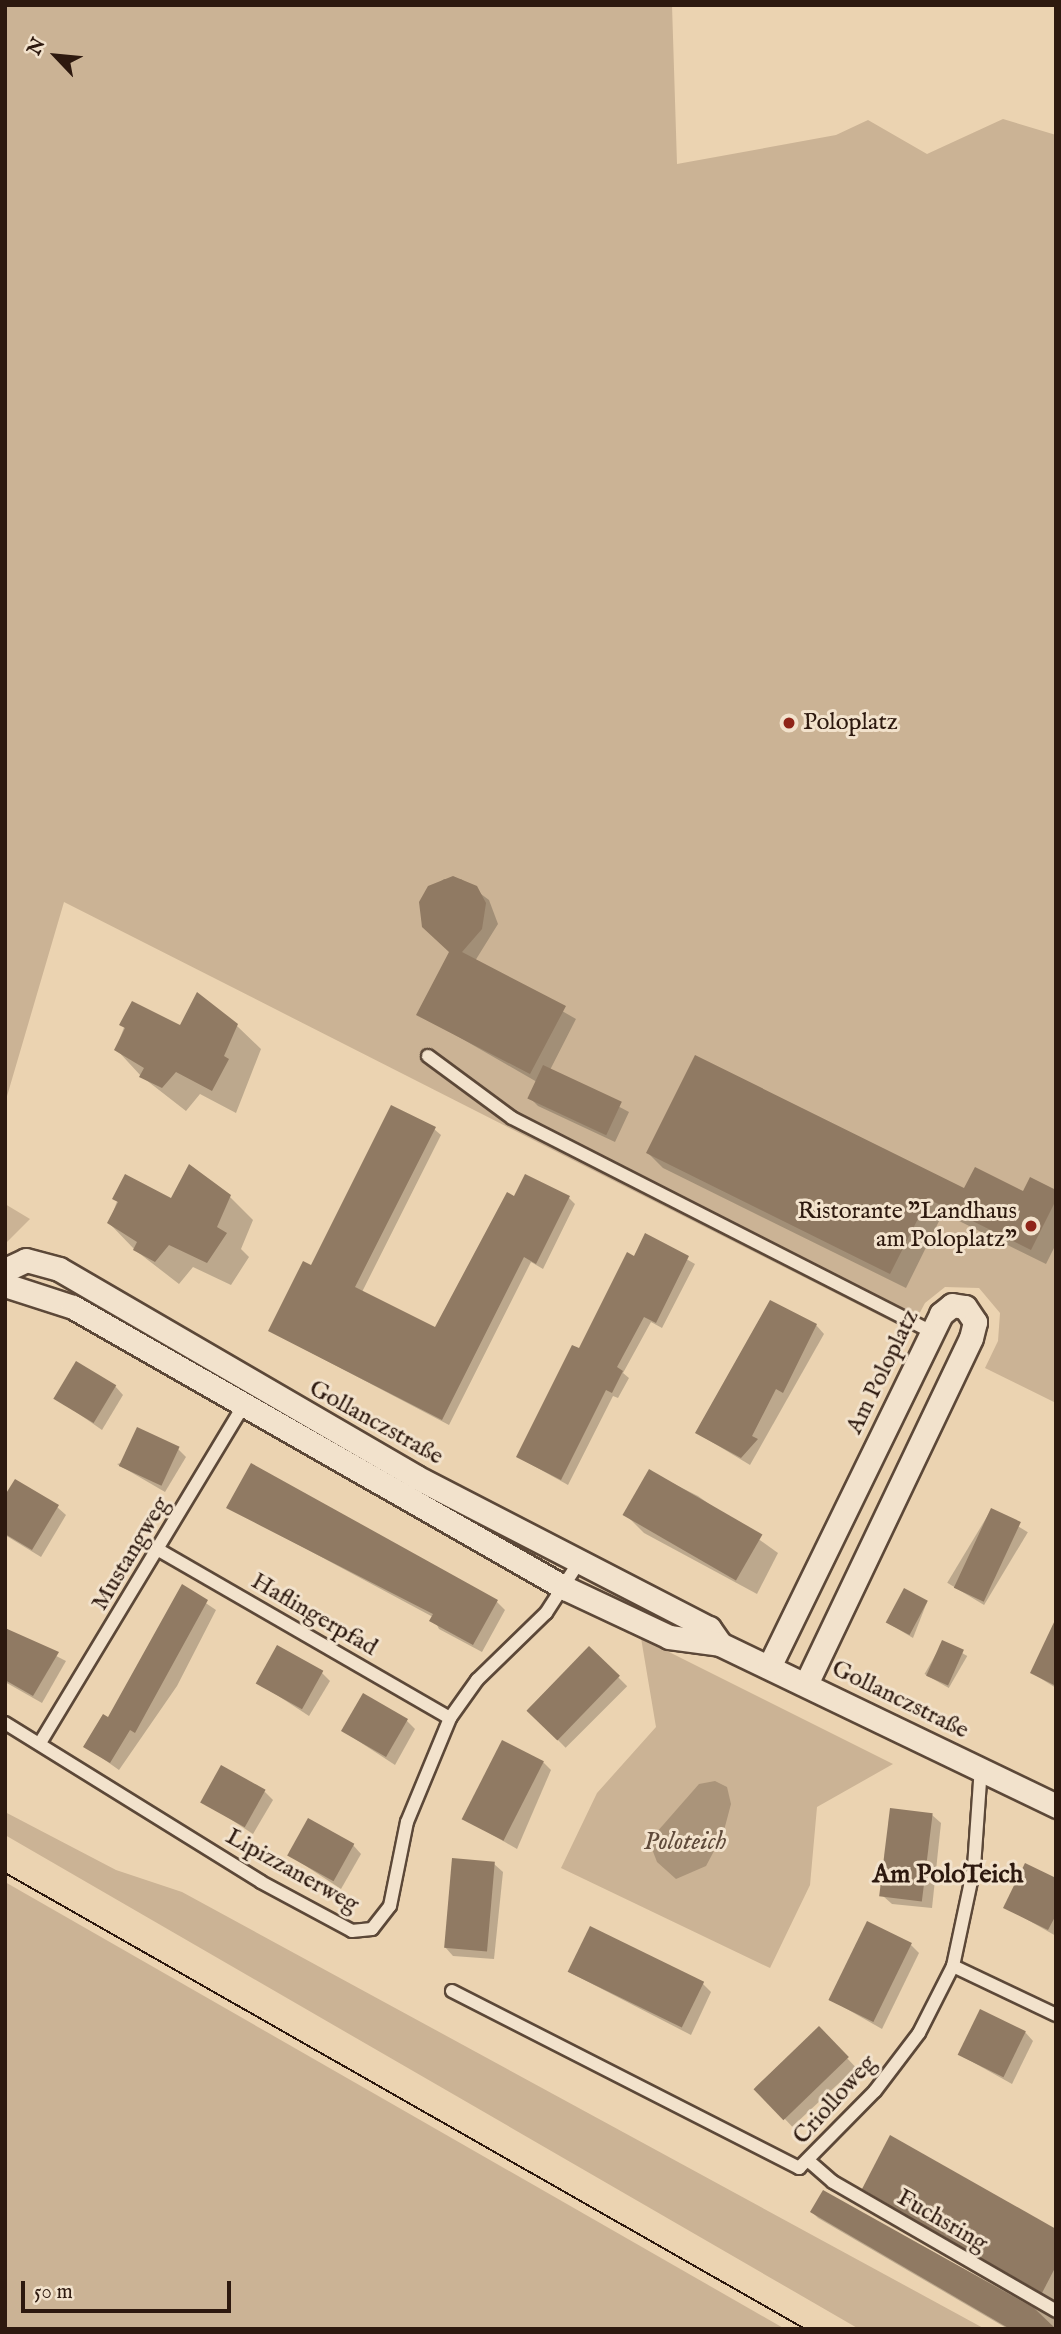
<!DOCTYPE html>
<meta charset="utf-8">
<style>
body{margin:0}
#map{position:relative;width:1061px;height:2334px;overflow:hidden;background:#ebd3b1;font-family:"IM FELL English",serif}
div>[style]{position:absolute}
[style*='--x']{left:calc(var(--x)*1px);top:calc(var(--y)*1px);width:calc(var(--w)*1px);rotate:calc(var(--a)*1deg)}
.green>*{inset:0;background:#cbb395}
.water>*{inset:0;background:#aa947a}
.shadow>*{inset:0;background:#0003;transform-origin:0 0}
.building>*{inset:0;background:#907a63;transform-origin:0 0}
.roads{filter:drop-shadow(2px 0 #5c4838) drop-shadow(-2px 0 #5c4838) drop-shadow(0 2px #5c4838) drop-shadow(0 -2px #5c4838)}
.lane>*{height:12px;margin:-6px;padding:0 6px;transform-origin:6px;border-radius:6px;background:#f2e2cc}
.street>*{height:23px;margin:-11.5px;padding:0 11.5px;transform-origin:11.5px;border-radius:11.5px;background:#f2e2cc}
.tram>*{height:2px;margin:-1px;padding:0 1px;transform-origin:1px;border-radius:1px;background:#2d190f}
.dots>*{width:19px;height:19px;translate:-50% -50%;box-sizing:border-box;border:4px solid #f2e2cc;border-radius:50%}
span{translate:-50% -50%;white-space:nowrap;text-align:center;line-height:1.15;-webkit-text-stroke:6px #f2e2cc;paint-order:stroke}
.poi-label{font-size:24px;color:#2d190f}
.left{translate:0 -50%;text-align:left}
.right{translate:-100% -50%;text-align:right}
.street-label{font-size:24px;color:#2d190f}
.water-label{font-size:26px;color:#5f4a3a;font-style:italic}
.neighbourhood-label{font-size:26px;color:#2d190f;font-weight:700}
.frame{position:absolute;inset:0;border:7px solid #2d190f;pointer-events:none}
.north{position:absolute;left:21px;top:21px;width:70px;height:70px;-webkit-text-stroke:5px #f2e2cc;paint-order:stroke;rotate:296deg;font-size:19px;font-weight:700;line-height:28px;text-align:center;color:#2d190f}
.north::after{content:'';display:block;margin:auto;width:24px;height:32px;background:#2d190f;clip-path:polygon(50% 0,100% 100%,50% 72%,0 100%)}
.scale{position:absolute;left:21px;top:2281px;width:210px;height:32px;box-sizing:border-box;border:4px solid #2d190f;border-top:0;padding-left:9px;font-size:21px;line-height:24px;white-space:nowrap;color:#2d190f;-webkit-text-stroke:5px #f2e2cc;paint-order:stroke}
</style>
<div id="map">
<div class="green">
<i style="clip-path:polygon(5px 5px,672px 5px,677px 164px,836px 135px,868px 120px,927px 154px,1003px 119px,1056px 135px,1056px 1403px,985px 1368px,998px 1341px,1000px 1313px,979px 1288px,945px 1287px,925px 1303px,910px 1331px,64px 902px,5px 1103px)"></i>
<i style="clip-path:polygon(5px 1204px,30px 1219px,5px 1244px)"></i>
<i style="clip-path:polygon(641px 1638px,893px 1764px,817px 1807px,810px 1885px,770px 1968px,561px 1868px,597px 1793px,656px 1727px)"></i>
<i style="clip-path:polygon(5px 1812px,116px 1870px,182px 1892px,985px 2329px,859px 2329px,5px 1835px)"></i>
<i style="clip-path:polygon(5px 1882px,785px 2329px,5px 2329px)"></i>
</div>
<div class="water">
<i style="clip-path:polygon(715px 1781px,727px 1787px,731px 1804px,723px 1834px,706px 1866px,676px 1879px,657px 1862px,649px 1841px,699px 1784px)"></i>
</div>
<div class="shadow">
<i style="clip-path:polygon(444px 879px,461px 879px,489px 900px,498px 924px,475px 961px,576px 1019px,550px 1070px,629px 1112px,615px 1142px,538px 1106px,530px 1098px,537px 1082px,419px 1014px,451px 952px,424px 894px)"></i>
<i style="clip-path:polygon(133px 1003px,180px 1028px,237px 1026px,261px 1049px,236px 1113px,200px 1094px,186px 1111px,141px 1076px,116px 1049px)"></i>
<i style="clip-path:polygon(434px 1129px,441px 1135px,362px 1292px,436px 1329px,515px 1198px,569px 1198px,575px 1204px,543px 1269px,531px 1262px,449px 1425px,270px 1331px,312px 1267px)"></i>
<i style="clip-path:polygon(648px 1153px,965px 1191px,1056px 1192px,1056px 1244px,1046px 1264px,943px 1213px,906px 1288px,663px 1168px)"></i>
<i style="clip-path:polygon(126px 1177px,172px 1200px,230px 1197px,253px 1220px,241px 1249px,249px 1257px,231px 1285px,193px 1267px,179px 1284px,135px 1250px,109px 1223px)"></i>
<i style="clip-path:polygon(646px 1236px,695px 1264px,662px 1328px,651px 1322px,623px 1373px,629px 1378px,618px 1398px,613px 1396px,568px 1485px,518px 1457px)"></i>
<i style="clip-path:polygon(816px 1325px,824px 1334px,750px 1465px,697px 1433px)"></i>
<i style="clip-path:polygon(115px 1386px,123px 1395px,102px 1430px,56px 1398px)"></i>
<i style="clip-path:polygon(178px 1449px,186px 1457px,165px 1492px,117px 1464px)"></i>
<i style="clip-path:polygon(650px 1472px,698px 1496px,778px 1553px,757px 1594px,644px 1533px,627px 1516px)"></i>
<i style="clip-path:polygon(5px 1498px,57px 1507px,66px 1515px,41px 1557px,5px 1535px)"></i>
<i style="clip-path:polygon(228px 1507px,497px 1602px,505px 1610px,482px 1652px,439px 1629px,433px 1617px)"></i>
<i style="left:991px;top:1510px;width:43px;height:85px;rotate:31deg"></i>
<i style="clip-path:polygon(182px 1587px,216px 1610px,177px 1686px,119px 1770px,85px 1746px,109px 1720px)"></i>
<i style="clip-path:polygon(927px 1602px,913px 1638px,888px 1623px)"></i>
<i style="clip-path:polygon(5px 1630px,66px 1661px,42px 1703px,5px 1682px)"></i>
<i style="left:943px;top:1642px;width:28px;height:37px;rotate:30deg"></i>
<i style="left:589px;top:1648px;width:54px;height:87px;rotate:45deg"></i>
<i style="clip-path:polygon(1056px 1648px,1056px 1688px,1032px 1673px)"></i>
<i style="clip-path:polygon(322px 1673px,330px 1681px,309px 1716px,257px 1682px)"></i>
<i style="clip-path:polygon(407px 1721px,415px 1729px,395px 1765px,343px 1731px)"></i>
<i style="clip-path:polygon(543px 1762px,551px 1770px,517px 1849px,465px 1819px)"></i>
<i style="clip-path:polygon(265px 1792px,273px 1800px,253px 1834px,203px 1801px)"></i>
<i style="clip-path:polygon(932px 1815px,941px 1823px,932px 1908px,892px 1904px,883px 1896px)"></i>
<i style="clip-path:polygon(353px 1845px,361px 1854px,341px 1889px,289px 1855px)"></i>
<i style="clip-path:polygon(494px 1864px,503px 1872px,494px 1959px,453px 1956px,445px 1947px)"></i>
<i style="clip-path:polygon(1056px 1880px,1056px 1936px,1005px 1907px)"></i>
<i style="clip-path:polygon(911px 1945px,919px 1953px,882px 2029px,831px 2000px)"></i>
<i style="clip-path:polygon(569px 1972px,703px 1984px,711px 1992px,691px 2035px)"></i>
<i style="left:819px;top:2028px;width:54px;height:87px;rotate:47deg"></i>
<i style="clip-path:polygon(1025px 2032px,1033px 2041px,1012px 2084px,960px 2055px)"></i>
<i style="clip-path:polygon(864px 2188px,1056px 2231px,1056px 2302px,870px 2194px)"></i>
<i style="clip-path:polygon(823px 2192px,1056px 2319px,1056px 2329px,1008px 2329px,818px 2218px,812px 2212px)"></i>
</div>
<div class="building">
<i style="clip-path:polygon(453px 876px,477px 886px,486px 903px,482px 929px,462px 952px,566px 1006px,530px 1074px,416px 1015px,449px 952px,422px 927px,419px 902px,428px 886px)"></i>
<i style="clip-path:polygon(197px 992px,238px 1024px,224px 1056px,229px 1059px,212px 1091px,176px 1072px,162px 1088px,139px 1077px,144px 1068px,114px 1050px,125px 1028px,119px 1025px,132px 1001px,180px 1025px)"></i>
<i style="clip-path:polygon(695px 1055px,964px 1188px,975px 1167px,1023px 1191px,1030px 1177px,1056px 1190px,1056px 1200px,1031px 1250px,928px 1199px,890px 1274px,646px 1153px)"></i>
<i style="left:543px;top:1065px;width:87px;height:37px;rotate:25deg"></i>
<i style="clip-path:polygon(391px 1105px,436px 1127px,355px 1287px,435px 1327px,507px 1192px,514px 1196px,525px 1174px,570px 1196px,536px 1264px,524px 1257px,442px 1420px,268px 1331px,303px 1261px,311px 1265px)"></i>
<i style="clip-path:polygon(189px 1164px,231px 1195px,217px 1227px,227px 1233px,207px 1263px,169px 1245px,155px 1262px,133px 1250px,137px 1242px,107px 1223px,118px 1202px,112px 1199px,125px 1174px,171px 1198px)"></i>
<i style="clip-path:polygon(645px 1233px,689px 1256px,656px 1323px,644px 1317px,617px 1367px,623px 1371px,612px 1393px,606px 1390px,561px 1480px,516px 1457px,572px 1345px,579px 1348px,627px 1252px,634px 1256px)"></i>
<i style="clip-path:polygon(770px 1300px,817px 1324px,783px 1393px,776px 1389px,752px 1436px,758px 1439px,741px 1458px,695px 1433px)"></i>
<i style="left:76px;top:1361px;width:47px;height:44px;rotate:31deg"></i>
<i style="left:137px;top:1427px;width:47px;height:43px;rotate:25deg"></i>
<i style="clip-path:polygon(251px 1463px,498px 1600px,473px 1645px,429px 1621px,433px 1614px,226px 1508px)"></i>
<i style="left:649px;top:1469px;width:131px;height:53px;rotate:30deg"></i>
<i style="clip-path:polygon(15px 1479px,59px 1505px,32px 1550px,5px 1534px,5px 1495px)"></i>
<i style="left:991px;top:1508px;width:33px;height:88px;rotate:25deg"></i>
<i style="clip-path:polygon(182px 1584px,208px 1600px,135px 1733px,130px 1730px,110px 1763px,83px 1747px,103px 1714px,108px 1717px)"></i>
<i style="left:904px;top:1588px;width:27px;height:39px;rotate:28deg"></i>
<i style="clip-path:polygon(1056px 1618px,1056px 1686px,1030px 1673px)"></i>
<i style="clip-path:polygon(5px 1628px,59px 1652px,33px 1696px,5px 1680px)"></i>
<i style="left:942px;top:1640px;width:24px;height:39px;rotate:24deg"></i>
<i style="left:277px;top:1645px;width:53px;height:44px;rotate:29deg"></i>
<i style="left:589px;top:1646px;width:43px;height:90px;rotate:44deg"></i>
<i style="left:363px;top:1693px;width:52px;height:44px;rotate:30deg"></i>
<i style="left:502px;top:1740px;width:47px;height:89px;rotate:27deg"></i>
<i style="left:221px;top:1765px;width:51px;height:43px;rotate:29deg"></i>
<i style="left:890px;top:1808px;width:43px;height:89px;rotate:7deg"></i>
<i style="left:308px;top:1818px;width:53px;height:43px;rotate:29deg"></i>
<i style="left:452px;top:1858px;width:43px;height:90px;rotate:5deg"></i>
<i style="clip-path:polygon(1025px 1863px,1056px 1878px,1056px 1915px,1048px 1930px,1003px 1908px)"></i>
<i style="left:867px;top:1921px;width:50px;height:88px;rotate:26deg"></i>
<i style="left:590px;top:1926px;width:127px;height:51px;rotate:26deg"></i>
<i style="left:980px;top:2009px;width:51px;height:51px;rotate:26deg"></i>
<i style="left:819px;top:2026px;width:43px;height:91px;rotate:46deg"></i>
<i style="clip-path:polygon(890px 2135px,1056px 2229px,1056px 2266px,1042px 2293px,862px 2189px)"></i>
<i style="clip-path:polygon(823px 2190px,1034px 2308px,1056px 2329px,1010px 2329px,810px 2212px)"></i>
</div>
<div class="roads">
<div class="lane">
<i style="--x:428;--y:1056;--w:104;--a:36.4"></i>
<i style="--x:512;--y:1118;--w:471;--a:27"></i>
<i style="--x:157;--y:1549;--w:338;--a:30"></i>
<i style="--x:5;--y:1723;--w:301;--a:31.8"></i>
<i style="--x:261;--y:1882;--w:103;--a:28.3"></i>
<i style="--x:352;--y:1931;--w:20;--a:-6"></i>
<i style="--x:372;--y:1929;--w:29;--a:-52"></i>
<i style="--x:390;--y:1906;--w:86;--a:-78.6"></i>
<i style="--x:407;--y:1822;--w:113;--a:-67.5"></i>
<i style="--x:450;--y:1718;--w:47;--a:-54.6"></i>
<i style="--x:477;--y:1680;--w:96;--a:-44.2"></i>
<i style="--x:546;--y:1613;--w:61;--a:-57.1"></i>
<i style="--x:40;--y:1743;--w:398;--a:-58.9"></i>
<i style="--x:953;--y:1966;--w:114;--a:25.4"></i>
<i style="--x:452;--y:1991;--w:390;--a:27"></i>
<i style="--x:799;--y:2168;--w:108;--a:-45.4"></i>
<i style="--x:875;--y:2091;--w:73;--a:-52.8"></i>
<i style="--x:919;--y:2033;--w:75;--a:-63.1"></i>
<i style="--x:953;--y:1966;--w:101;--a:-78"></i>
<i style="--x:974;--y:1867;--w:99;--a:-86"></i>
<i style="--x:810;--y:2162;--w:30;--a:41"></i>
<i style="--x:833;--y:2182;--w:258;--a:30"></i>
</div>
<div class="street">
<i style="--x:5;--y:1270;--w:23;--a:-25"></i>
<i style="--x:26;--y:1260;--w:34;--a:15"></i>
<i style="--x:59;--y:1269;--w:413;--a:30.2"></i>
<i style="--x:416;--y:1477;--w:330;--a:27.3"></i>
<i style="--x:709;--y:1628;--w:19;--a:55"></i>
<i style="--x:720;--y:1644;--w:373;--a:25.7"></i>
<i style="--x:5;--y:1285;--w:71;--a:17.9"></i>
<i style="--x:73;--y:1307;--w:567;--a:29.73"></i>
<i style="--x:565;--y:1588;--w:115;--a:25.2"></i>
<i style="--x:669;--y:1637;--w:51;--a:7.8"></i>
<i style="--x:769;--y:1667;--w:393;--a:-64"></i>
<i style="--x:941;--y:1314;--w:14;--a:-39"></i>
<i style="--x:952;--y:1305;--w:13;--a:9"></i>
<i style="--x:965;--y:1307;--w:18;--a:56"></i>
<i style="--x:975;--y:1322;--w:16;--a:104"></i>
<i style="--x:971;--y:1338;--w:383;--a:115.5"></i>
</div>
</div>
<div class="tram">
<i style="--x:5;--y:1873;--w:921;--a:29.68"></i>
</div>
<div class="dots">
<i style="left:789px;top:723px;background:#8f2418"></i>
<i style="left:1031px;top:1226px;background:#8f2418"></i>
</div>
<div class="poi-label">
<span class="left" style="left:803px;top:723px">Poloplatz</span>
<span class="right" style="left:1017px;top:1226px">Ristorante "Landhaus<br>am Poloplatz"</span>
</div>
<div class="street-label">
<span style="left:883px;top:1372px;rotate:-64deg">Am Poloplatz</span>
<span style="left:376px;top:1423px;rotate:29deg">Gollanczstraße</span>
<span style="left:131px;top:1554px;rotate:-59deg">Mustangweg</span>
<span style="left:314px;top:1615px;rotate:30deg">Haflingerpfad</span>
<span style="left:900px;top:1700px;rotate:26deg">Gollanczstraße</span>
<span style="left:292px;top:1871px;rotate:29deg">Lipizzanerweg</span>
<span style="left:835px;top:2100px;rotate:-48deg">Criolloweg</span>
<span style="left:942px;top:2221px;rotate:30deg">Fuchsring</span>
</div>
<div class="water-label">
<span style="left:685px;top:1842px">Poloteich</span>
</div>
<div class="neighbourhood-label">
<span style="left:948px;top:1875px">Am PoloTeich</span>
</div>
<div class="frame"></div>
<div class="north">N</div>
<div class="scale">50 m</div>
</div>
